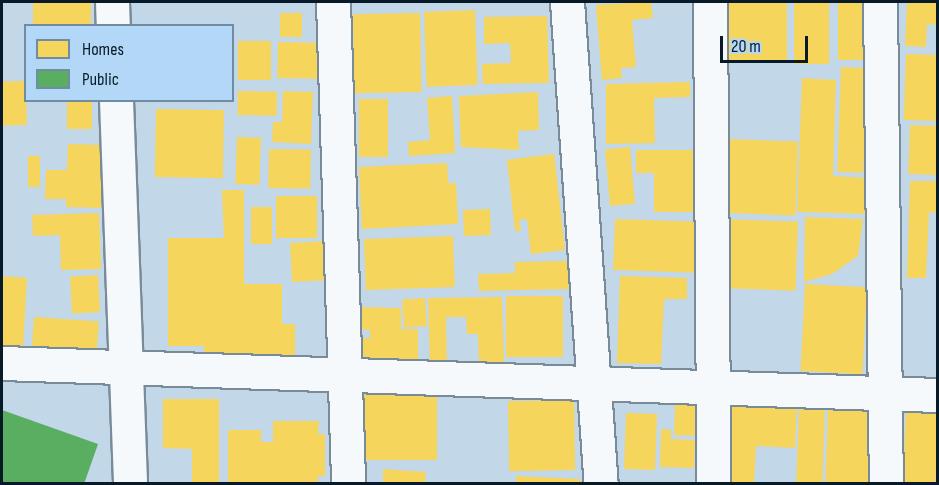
<!DOCTYPE html>
<style>
body{margin:0}
#map{position:relative;width:939px;height:485px;overflow:hidden;background:#c2d7e8;font-family:"Sofia Sans Condensed",sans-serif}
div>[style]{position:absolute}
[style*='--x']{left:calc(var(--x)*1px);top:calc(var(--y)*1px);width:calc(var(--w)*1px);rotate:calc(var(--a)*1deg)}
.homes>*{inset:0;background:#f6d55c;transform-origin:0 0}
.public>*{inset:0;background:#5aae61}
.roads{filter:drop-shadow(2px 0 #798b99) drop-shadow(-2px 0 #798b99) drop-shadow(0 2px #798b99) drop-shadow(0 -2px #798b99)}
.street>*{height:33px;margin:-16.5px;padding:0 16.5px;transform-origin:16.5px;border-radius:16.5px;background:#f6f9fc}
span{translate:-50% -50%;white-space:nowrap;text-align:center;line-height:1.15;-webkit-text-stroke:6px #b3d8f7;paint-order:stroke}
.frame{position:absolute;inset:0;border:3px solid #081a27;pointer-events:none}
.legend{position:absolute;left:24px;top:24px;width:210px;height:78px;box-sizing:border-box;background:#b3d8f7;border:2px solid #6f8ca4;margin:0;padding:8px 10px;list-style:none;font-size:18px;color:#081a27}
.legend li{display:flex;align-items:center;gap:12px;height:30px}
.legend b{width:30px;border:2px solid #6f8ca4}
.scale{position:absolute;left:720px;top:36px;width:88px;height:27px;box-sizing:border-box;border:3px solid #081a27;border-top:0;padding-left:8px;font-size:18px;line-height:21px;white-space:nowrap;color:#081a27;-webkit-text-stroke:4px #b3d8f7;paint-order:stroke}
</style>
<div id="map">
<div class="homes">
<i style="left:33px;top:2px;width:58px;height:24px"></i>
<i style="clip-path:polygon(651px 2px,653px 18px,632px 20px,636px 67px,621px 68px,622px 78px,602px 80px,596px 5px)"></i>
<i style="left:720px;top:2px;width:67px;height:61px"></i>
<i style="left:794px;top:2px;width:35px;height:62px"></i>
<i style="left:838px;top:2px;width:29px;height:58px"></i>
<i style="clip-path:polygon(907px 2px,938px 2px,938px 25px,927px 24px,926px 47px,905px 46px)"></i>
<i style="left:475px;top:10px;width:75px;height:51px;rotate:88deg"></i>
<i style="left:280px;top:13px;width:22px;height:24px"></i>
<i style="left:420px;top:13px;width:79px;height:67px;rotate:89deg"></i>
<i style="clip-path:polygon(547px 16px,549px 83px,483px 84px,482px 64px,511px 63px,510px 43px,484px 44px,484px 17px)"></i>
<i style="left:238px;top:41px;width:33px;height:39px"></i>
<i style="left:278px;top:42px;width:41px;height:36px;rotate:1deg"></i>
<i style="left:906px;top:54px;width:32px;height:66px;rotate:2deg"></i>
<i style="left:841px;top:67px;width:26px;height:105px;rotate:2deg"></i>
<i style="clip-path:polygon(802px 78px,836px 80px,833px 176px,869px 178px,868px 214px,797px 212px)"></i>
<i style="left:26px;top:81px;width:44px;height:24px;rotate:89deg"></i>
<i style="clip-path:polygon(690px 82px,690px 97px,654px 98px,655px 143px,606px 144px,606px 84px)"></i>
<i style="left:238px;top:91px;width:39px;height:24px;rotate:1deg"></i>
<i style="clip-path:polygon(283px 91px,313px 92px,311px 144px,272px 142px,273px 122px,282px 122px)"></i>
<i style="clip-path:polygon(538px 92px,539px 130px,518px 131px,519px 150px,461px 147px,459px 96px)"></i>
<i style="clip-path:polygon(452px 96px,455px 153px,409px 156px,408px 142px,430px 140px,427px 98px)"></i>
<i style="left:359px;top:99px;width:29px;height:58px"></i>
<i style="left:67px;top:100px;width:25px;height:29px"></i>
<i style="left:156px;top:109px;width:68px;height:68px;rotate:1deg"></i>
<i style="left:910px;top:125px;width:28px;height:49px;rotate:2deg"></i>
<i style="left:237px;top:137px;width:24px;height:47px;rotate:2deg"></i>
<i style="left:726px;top:139px;width:72px;height:74px;rotate:2deg"></i>
<i style="clip-path:polygon(68px 144px,103px 145px,101px 208px,66px 207px,66px 199px,45px 199px,46px 170px,67px 170px)"></i>
<i style="left:630px;top:147px;width:57px;height:25px;rotate:85deg"></i>
<i style="left:269px;top:149px;width:42px;height:39px;rotate:1deg"></i>
<i style="clip-path:polygon(636px 150px,693px 150px,694px 212px,654px 212px,654px 173px,636px 173px)"></i>
<i style="clip-path:polygon(554px 154px,565px 250px,531px 254px,527px 219px,519px 220px,521px 231px,515px 231px,507px 160px)"></i>
<i style="left:28px;top:156px;width:12px;height:31px"></i>
<i style="clip-path:polygon(447px 163px,448px 183px,456px 183px,458px 224px,362px 229px,359px 167px)"></i>
<i style="clip-path:polygon(910px 181px,938px 181px,938px 213px,929px 212px,926px 278px,907px 278px)"></i>
<i style="clip-path:polygon(222px 190px,244px 190px,244px 284px,282px 284px,282px 324px,295px 324px,295px 361px,204px 361px,204px 346px,168px 346px,168px 238px,224px 238px)"></i>
<i style="left:276px;top:196px;width:41px;height:42px"></i>
<i style="left:251px;top:207px;width:21px;height:37px"></i>
<i style="left:490px;top:209px;width:26px;height:27px;rotate:88deg"></i>
<i style="clip-path:polygon(99px 213px,101px 269px,61px 270px,60px 235px,33px 236px,32px 215px)"></i>
<i style="clip-path:polygon(805px 217px,863px 219px,858px 256px,832px 274px,804px 282px)"></i>
<i style="left:615px;top:219px;width:82px;height:51px;rotate:2deg"></i>
<i style="left:721px;top:219px;width:77px;height:69px;rotate:2deg"></i>
<i style="left:453px;top:236px;width:51px;height:89px;rotate:88deg"></i>
<i style="left:328px;top:241px;width:39px;height:38px;rotate:87deg"></i>
<i style="clip-path:polygon(568px 261px,569px 289px,479px 291px,478px 274px,515px 273px,515px 262px)"></i>
<i style="left:98px;top:275px;width:37px;height:28px;rotate:87deg"></i>
<i style="clip-path:polygon(2px 276px,27px 278px,23px 349px,2px 348px)"></i>
<i style="clip-path:polygon(620px 276px,687px 278px,687px 299px,664px 299px,661px 364px,617px 363px)"></i>
<i style="left:805px;top:284px;width:62px;height:87px;rotate:3deg"></i>
<i style="left:506px;top:296px;width:57px;height:61px"></i>
<i style="clip-path:polygon(502px 297px,504px 367px,479px 367px,478px 334px,467px 334px,466px 317px,446px 317px,447px 367px,430px 367px,428px 298px)"></i>
<i style="left:425px;top:298px;width:28px;height:23px;rotate:86deg"></i>
<i style="clip-path:polygon(360px 307px,401px 308px,401px 329px,418px 329px,418px 362px,360px 361px,360px 338px,370px 338px,370px 330px,359px 329px)"></i>
<i style="left:34px;top:317px;width:65px;height:32px;rotate:4deg"></i>
<i style="left:363px;top:395px;width:74px;height:65px"></i>
<i style="clip-path:polygon(163px 399px,219px 399px,219px 484px,192px 484px,192px 449px,163px 448px)"></i>
<i style="left:574px;top:400px;width:70px;height:66px;rotate:89deg"></i>
<i style="left:675px;top:404px;width:23px;height:31px;rotate:2deg"></i>
<i style="clip-path:polygon(730px 404px,797px 406px,795px 448px,756px 446px,754px 483px,727px 482px)"></i>
<i style="left:799px;top:407px;width:26px;height:77px;rotate:2deg"></i>
<i style="left:906px;top:407px;width:32px;height:77px;rotate:2deg"></i>
<i style="left:828px;top:409px;width:47px;height:75px;rotate:2deg"></i>
<i style="left:626px;top:413px;width:31px;height:56px;rotate:2deg"></i>
<i style="clip-path:polygon(273px 421px,319px 421px,318px 434px,325px 434px,325px 476px,318px 476px,318px 484px,228px 484px,228px 430px,261px 430px,261px 442px,273px 442px)"></i>
<i style="clip-path:polygon(661px 429px,671px 430px,671px 439px,695px 440px,694px 468px,660px 467px)"></i>
<i style="clip-path:polygon(383px 469px,426px 472px,425px 484px,383px 484px)"></i>
<i style="clip-path:polygon(516px 476px,580px 479px,580px 484px,516px 484px)"></i>
</div>
<div class="public">
<i style="clip-path:polygon(2px 410px,98px 444px,84px 484px,2px 484px)"></i>
</div>
<div class="roads">
<div class="street">
<i style="--x:112;--y:2;--w:24;--a:88"></i>
<i style="--x:333;--y:2;--w:482;--a:88.2"></i>
<i style="--x:567;--y:2;--w:483;--a:86"></i>
<i style="--x:710;--y:2;--w:482;--a:89.6"></i>
<i style="--x:880;--y:2;--w:482;--a:89.3"></i>
<i style="--x:116;--y:100;--w:384;--a:87.9"></i>
<i style="--x:2;--y:363;--w:937;--a:1.96"></i>
</div>
</div>
<div class="frame"></div>
<ul class="legend">
<li><b style="height:16px;background:#f6d55c"></b>Homes</li>
<li><b style="height:16px;background:#5aae61"></b>Public</li>
</ul>
<div class="scale">20 m</div>
</div>
